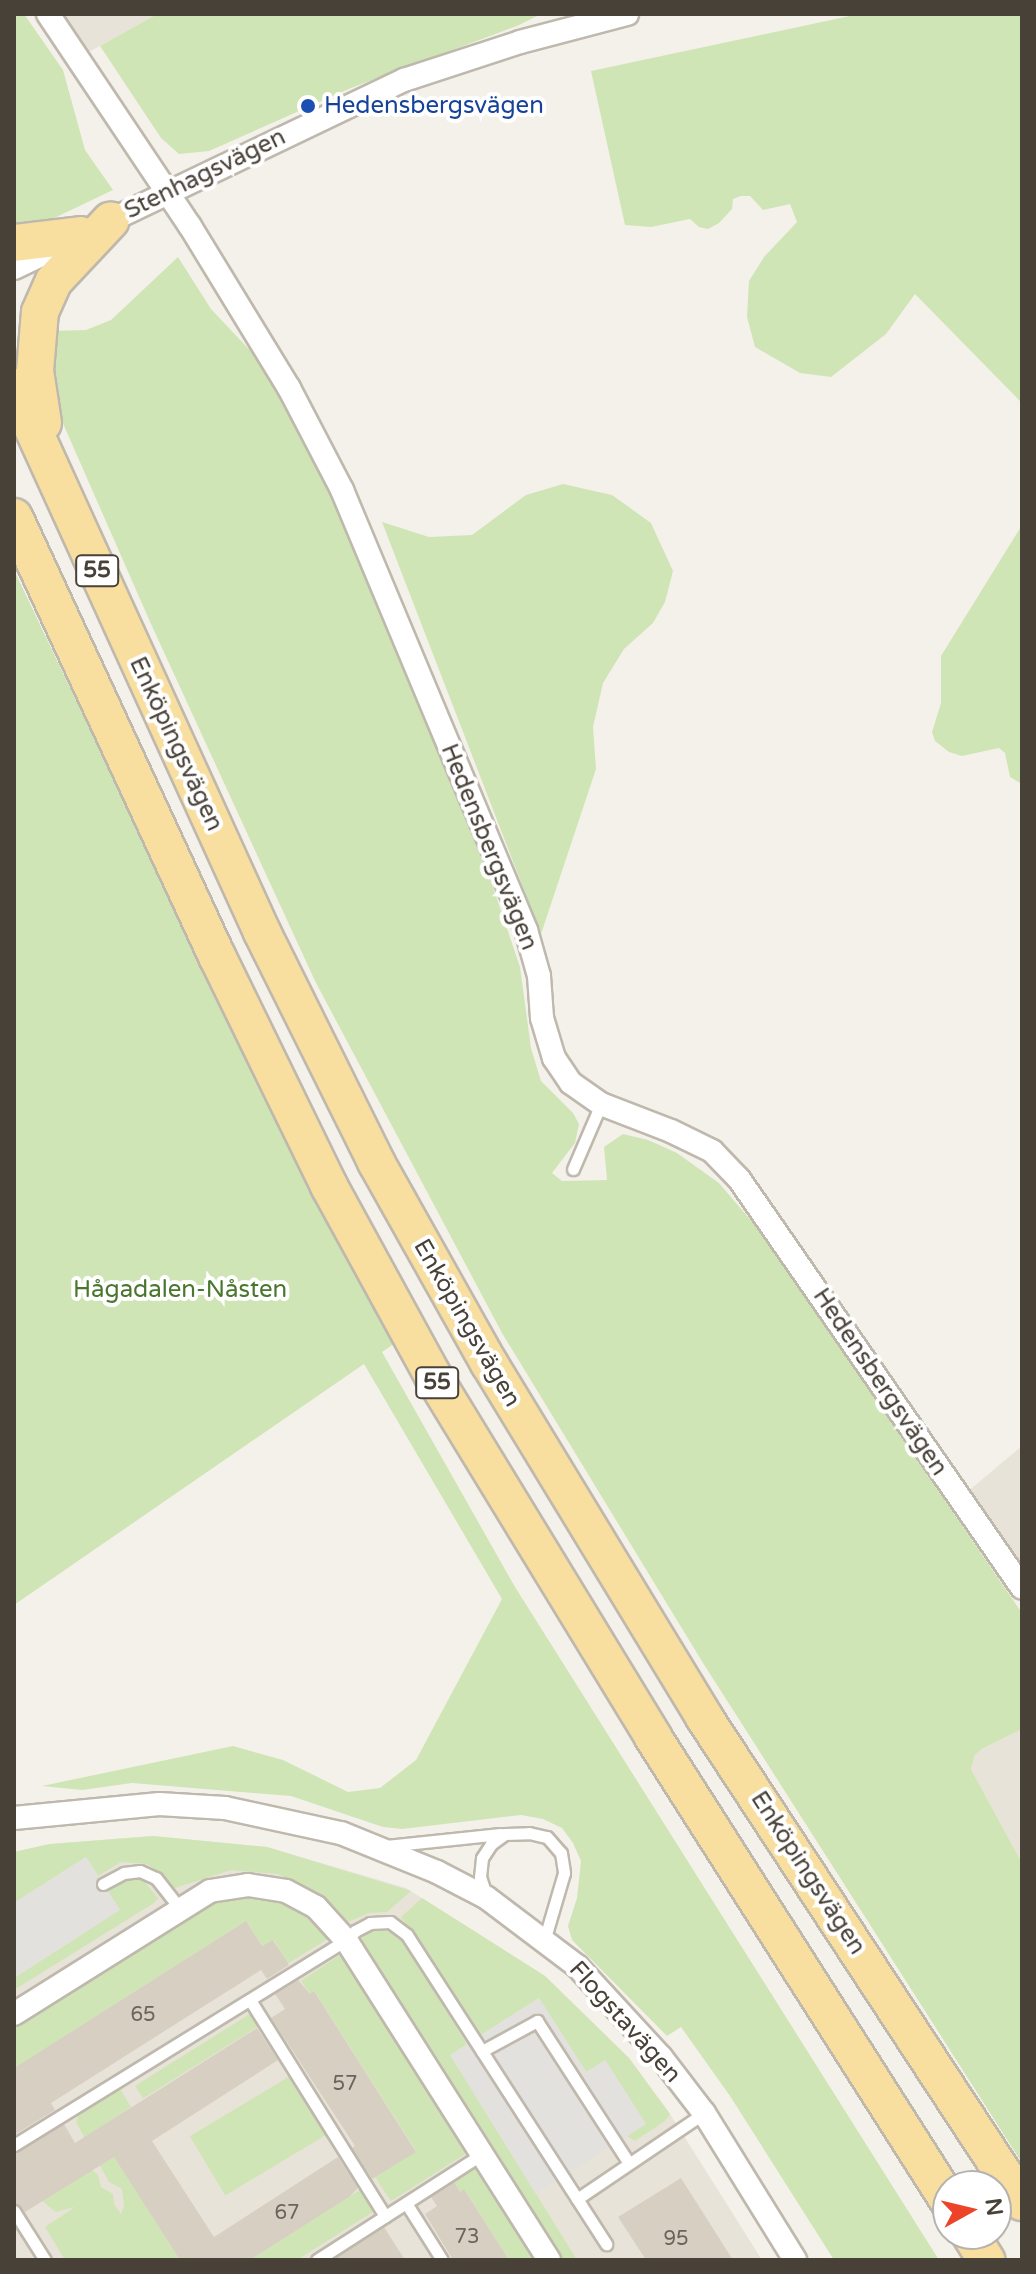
<!DOCTYPE html>
<meta charset="utf-8">
<style>
body{margin:0}
#map{position:relative;width:1036px;height:2274px;overflow:hidden;background:#f4f1ea;font-family:"Varela Round",sans-serif}
div>[style]{position:absolute}
[style*='--x']{left:calc(var(--x)*1px);top:calc(var(--y)*1px);width:calc(var(--w)*1px);rotate:calc(var(--a)*1deg)}
.residential>*{inset:0;background:#e8e3d8}
.green>*{inset:0;background:#d0e5b5;transform-origin:0 0}
.parking>*{inset:0;background:#e3e1de}
.building>*{inset:0;background:#d8cfc3}
.roads{filter:drop-shadow(2px 0 #bfb8ad) drop-shadow(-2px 0 #bfb8ad) drop-shadow(0 2px #bfb8ad) drop-shadow(0 -2px #bfb8ad)}
.service>*{height:11px;margin:-5.5px;padding:0 5.5px;transform-origin:5.5px;border-radius:5.5px;background:#fff}
.minor>*{height:22px;margin:-11px;padding:0 11px;transform-origin:11px;border-radius:11px;background:#fff}
.primary>*{height:36px;margin:-18px;padding:0 18px;transform-origin:18px;border-radius:18px;background:#f8de9f}
.dots>*{width:22px;height:22px;translate:-50% -50%;box-sizing:border-box;border:4px solid #fff;border-radius:50%}
span{translate:-50% -50%;white-space:nowrap;text-align:center;line-height:1.15;-webkit-text-stroke:8px #fff;paint-order:stroke}
.number-label{font-size:20px;color:#6c645b}
.number-label span{-webkit-text-stroke-width:0}
.shield-label span{padding:2px 6px;background:#fff;border:2px solid;border-radius:6px;-webkit-text-stroke-width:0}
.shield-label{font-size:22px;color:#484138;font-weight:700}
.transit-label{font-size:24px;color:#164399}
.left{translate:0 -50%;text-align:left}
.street-label{font-size:24px;color:#484138}
.park-label{font-size:24px;color:#4b762e}
.frame{position:absolute;inset:0;border:16px solid #484138;pointer-events:none}
.north{position:absolute;left:932px;top:2170px;width:80px;height:80px;box-sizing:border-box;background:#fff;border:2px solid #b6b3af;border-radius:50%;rotate:82deg;font-size:22px;font-weight:700;line-height:32px;text-align:center;color:#484138}
.north::after{content:'';display:block;margin:auto;width:28px;height:36px;background:#ed4328;clip-path:polygon(50% 0,100% 100%,50% 72%,0 100%)}
</style>
<div id="map">
<div class="residential">
<i style="clip-path:polygon(48px 14px,157px 14px,80px 57px)"></i>
<i style="clip-path:polygon(1022px 1446px,1022px 1588px,960px 1498px)"></i>
<i style="clip-path:polygon(1022px 1729px,1022px 1863px,971px 1769px,975px 1755px,982px 1749px)"></i>
<i style="clip-path:polygon(153px 1836px,267px 1847px,406px 1888px,545px 1976px,629px 2058px,670px 2114px,762px 2260px,14px 2260px,14px 1852px,50px 1844px)"></i>
</div>
<div class="green">
<i style="clip-path:polygon(14px 14px,24px 14px,63px 70px,85px 150px,113px 190px,46px 222px,14px 232px)"></i>
<i style="clip-path:polygon(157px 14px,541px 14px,517px 26px,351px 88px,209px 151px,179px 154px,161px 138px,100px 46px)"></i>
<i style="clip-path:polygon(859px 14px,1022px 14px,1022px 403px,915px 294px,886px 334px,831px 377px,800px 373px,755px 347px,747px 317px,749px 281px,764px 257px,797px 222px,790px 204px,763px 210px,750px 196px,741px 196px,733px 199px,732px 209px,719px 223px,708px 229px,699px 227px,690px 219px,651px 227px,625px 225px,591px 71px)"></i>
<i style="clip-path:polygon(178px 257px,211px 309px,262px 363px,331px 493px,493px 887px,520px 967px,531px 1048px,541px 1081px,573px 1113px,579px 1124px,575px 1143px,552px 1173px,562px 1181px,607px 1180px,604px 1147px,623px 1134px,648px 1140px,677px 1153px,719px 1183px,759px 1230px,1022px 1613px,1022px 1729px,982px 1749px,975px 1755px,971px 1769px,1022px 1863px,1022px 2163px,703px 1663px,502px 1333px,315px 981px,151px 624px,54px 403px,49px 331px,86px 330px,111px 320px)"></i>
<i style="clip-path:polygon(563px 484px,612px 495px,651px 523px,673px 571px,665px 602px,653px 623px,624px 649px,603px 683px,593px 727px,596px 769px,541px 934px,382px 522px,429px 537px,472px 535px,526px 495px)"></i>
<i style="clip-path:polygon(1022px 525px,1022px 784px,1010px 777px,1005px 753px,999px 748px,962px 756px,949px 752px,935px 741px,932px 732px,941px 703px,941px 656px)"></i>
<i style="clip-path:polygon(14px 570px,219px 1001px,395px 1343px,382px 1352px,515px 1587px,939px 2260px,834px 2260px,730px 2096px,681px 2027px,667px 2036px,572px 1940px,568px 1926px,577px 1898px,581px 1861px,573px 1843px,562px 1828px,543px 1819px,521px 1815px,402px 1829px,383px 1827px,291px 1796px,132px 1783px,82px 1790px,42px 1786px,233px 1746px,283px 1760px,348px 1792px,380px 1788px,416px 1760px,502px 1599px,364px 1364px,14px 1605px)"></i>
<i style="clip-path:polygon(153px 1836px,267px 1847px,411px 1891px,387px 1912px,369px 1913px,348px 1922px,314px 1892px,278px 1874px,231px 1870px,172px 1889px,163px 1875px,147px 1864px,121px 1862px,98px 1876px,86px 1857px,14px 1903px,14px 1852px,50px 1844px)"></i>
<i style="clip-path:polygon(136px 1878px,145px 1882px,158px 1898px,154px 1903px,14px 1990px,14px 1978px,119px 1910px,108px 1891px,122px 1881px)"></i>
<i style="clip-path:polygon(238px 1896px,283px 1904px,302px 1913px,328px 1939px,287px 1964px,274px 1940px,262px 1946px,246px 1921px,14px 2068px,14px 2024px,196px 1908px)"></i>
<i style="clip-path:polygon(422px 1898px,545px 1976px,629px 2058px,670px 2114px,665px 2121px,635px 2141px,627px 2136px,645px 2123px,605px 2060px,587px 2073px,539px 1998px,479px 2036px,401px 1917px)"></i>
<i style="clip-path:polygon(377px 1929px,398px 1934px,467px 2044px,451px 2056px,577px 2260px,562px 2260px,361px 1941px,365px 1934px)"></i>
<i style="clip-path:polygon(341px 1954px,467px 2153px,391px 2201px,375px 2177px,416px 2151px,315px 1992px,310px 1994px,301px 1981px)"></i>
<i style="left:253px;top:2012px;width:15px;height:139px;rotate:58deg"></i>
<i style="left:290px;top:2076px;width:69px;height:117px;rotate:59deg"></i>
<i style="clip-path:polygon(120px 2089px,131px 2107px,97px 2130px,180px 2260px,65px 2260px,45px 2227px,75px 2207px,56px 2212px,42px 2201px,92px 2170px,98px 2175px,101px 2187px,113px 2194px,114px 2204px,121px 2214px,124px 2206px,122px 2189px,109px 2182px,76px 2122px,78px 2116px)"></i>
<i style="clip-path:polygon(474px 2166px,533px 2260px,509px 2260px,465px 2190px,460px 2192px,452px 2179px)"></i>
<i style="clip-path:polygon(363px 2188px,376px 2210px,297px 2260px,250px 2260px)"></i>
</div>
<div class="parking">
<i style="clip-path:polygon(86px 1857px,120px 1910px,14px 1978px,14px 1903px)"></i>
<i style="clip-path:polygon(539px 1998px,586px 2072px,605px 2060px,646px 2124px,536px 2194px,450px 2055px)"></i>
</div>
<div class="building">
<i style="clip-path:polygon(246px 1921px,262px 1946px,273px 1940px,289px 1965px,267px 1979px,261px 1970px,51px 2103px,55px 2110px,14px 2135px,14px 2068px)"></i>
<i style="clip-path:polygon(298px 1980px,310px 1994px,314px 1991px,416px 2152px,372px 2179px,352px 2148px,355px 2146px,271px 2018px,285px 2009px,275px 1994px)"></i>
<i style="clip-path:polygon(257px 2028px,278px 2060px,152px 2141px,214px 2237px,338px 2157px,358px 2188px,349px 2197px,250px 2260px,180px 2260px,114px 2157px,25px 2212px,14px 2203px,14px 2153px,64px 2124px,75px 2143px)"></i>
<i style="clip-path:polygon(681px 2178px,733px 2260px,646px 2260px,618px 2217px)"></i>
<i style="clip-path:polygon(454px 2182px,460px 2192px,464px 2189px,509px 2260px,453px 2260px,425px 2214px,437px 2206px,431px 2197px)"></i>
<i style="clip-path:polygon(384px 2227px,405px 2260px,333px 2260px)"></i>
</div>
<div class="roads">
<div class="service">
<i style="--x:573;--y:1169;--w:71;--a:-66.7"></i>
<i style="--x:386;--y:1846;--w:115;--a:-6"></i>
<i style="--x:103;--y:1884;--w:24;--a:-28"></i>
<i style="--x:124;--y:1873;--w:16;--a:-7"></i>
<i style="--x:140;--y:1871;--w:17;--a:24"></i>
<i style="--x:156;--y:1878;--w:39;--a:52"></i>
<i style="--x:486;--y:1895;--w:19;--a:-108"></i>
<i style="--x:480;--y:1877;--w:19;--a:-84"></i>
<i style="--x:482;--y:1858;--w:17;--a:-57"></i>
<i style="--x:491;--y:1844;--w:17;--a:-36"></i>
<i style="--x:505;--y:1834;--w:24;--a:-2"></i>
<i style="--x:529;--y:1833;--w:18;--a:13"></i>
<i style="--x:547;--y:1837;--w:21;--a:49"></i>
<i style="--x:561;--y:1853;--w:20;--a:81"></i>
<i style="--x:564;--y:1873;--w:71;--a:106.4"></i>
<i style="--x:250;--y:2000;--w:255;--a:58"></i>
<i style="--x:482;--y:2051;--w:63;--a:-28.6"></i>
<i style="--x:537;--y:2021;--w:169;--a:57.1"></i>
<i style="--x:14;--y:2145;--w:390;--a:-31.7"></i>
<i style="--x:346;--y:1940;--w:13;--a:-45"></i>
<i style="--x:355;--y:1931;--w:17;--a:-28"></i>
<i style="--x:370;--y:1923;--w:20;--a:-3"></i>
<i style="--x:390;--y:1922;--w:21;--a:37"></i>
<i style="--x:407;--y:1935;--w:368;--a:57.2"></i>
<i style="--x:577;--y:2199;--w:153;--a:-34.1"></i>
<i style="--x:406;--y:2203;--w:67;--a:57.7"></i>
<i style="--x:14;--y:2211;--w:58;--a:57.7"></i>
<i style="--x:317;--y:2260;--w:196;--a:-32.7"></i>
</div>
<div class="minor">
<i style="--x:48;--y:14;--w:255;--a:56.2"></i>
<i style="--x:190;--y:226;--w:190;--a:58.6"></i>
<i style="--x:289;--y:388;--w:115;--a:62.5"></i>
<i style="--x:342;--y:490;--w:477;--a:67.3"></i>
<i style="--x:526;--y:930;--w:48;--a:74.2"></i>
<i style="--x:539;--y:976;--w:42;--a:85.9"></i>
<i style="--x:542;--y:1018;--w:42;--a:73.3"></i>
<i style="--x:554;--y:1058;--w:30;--a:56"></i>
<i style="--x:571;--y:1083;--w:37;--a:35"></i>
<i style="--x:601;--y:1104;--w:75;--a:21.1"></i>
<i style="--x:671;--y:1131;--w:46;--a:26"></i>
<i style="--x:712;--y:1151;--w:39;--a:46"></i>
<i style="--x:739;--y:1179;--w:497;--a:55.3"></i>
<i style="--x:101;--y:225;--w:336;--a:-25.6"></i>
<i style="--x:404;--y:80;--w:122;--a:-18.1"></i>
<i style="--x:520;--y:42;--w:111;--a:-14.7"></i>
<i style="--x:14;--y:268;--w:51;--a:-25.6"></i>
<i style="--x:14;--y:1818;--w:146;--a:-5.5"></i>
<i style="--x:159;--y:1804;--w:66;--a:3.5"></i>
<i style="--x:225;--y:1808;--w:119;--a:12.2"></i>
<i style="--x:341;--y:1833;--w:104;--a:22.1"></i>
<i style="--x:437;--y:1872;--w:56;--a:27.5"></i>
<i style="--x:487;--y:1898;--w:113;--a:37.1"></i>
<i style="--x:577;--y:1966;--w:124;--a:47.3"></i>
<i style="--x:661;--y:2057;--w:71;--a:52.5"></i>
<i style="--x:704;--y:2113;--w:173;--a:58.2"></i>
<i style="--x:14;--y:2014;--w:231;--a:-32.1"></i>
<i style="--x:210;--y:1891;--w:38;--a:-9"></i>
<i style="--x:248;--y:1885;--w:38;--a:9"></i>
<i style="--x:286;--y:1891;--w:34;--a:28"></i>
<i style="--x:316;--y:1907;--w:45;--a:47.7"></i>
<i style="--x:346;--y:1940;--w:379;--a:57.6"></i>
</div>
<div class="primary">
<i style="--x:14;--y:243;--w:67;--a:-6.8"></i>
<i style="--x:14;--y:387;--w:599;--a:65.53"></i>
<i style="--x:262;--y:932;--w:257;--a:63.6"></i>
<i style="--x:376;--y:1162;--w:231;--a:60.7"></i>
<i style="--x:489;--y:1363;--w:414;--a:58.7"></i>
<i style="--x:704;--y:1717;--w:580;--a:56.75"></i>
<i style="--x:43;--y:423;--w:53;--a:-98.7"></i>
<i style="--x:35;--y:371;--w:59;--a:-85.2"></i>
<i style="--x:40;--y:312;--w:34;--a:-66"></i>
<i style="--x:54;--y:281;--w:83;--a:-46.9"></i>
<i style="--x:14;--y:517;--w:484;--a:65.2"></i>
<i style="--x:217;--y:956;--w:256;--a:64"></i>
<i style="--x:329;--y:1186;--w:217;--a:61.3"></i>
<i style="--x:433;--y:1376;--w:423;--a:58.6"></i>
<i style="--x:653;--y:1737;--w:549;--a:57.5"></i>
<i style="--x:970;--y:2234;--w:31;--a:58"></i>
</div>
</div>
<div class="dots">
<i style="left:308px;top:106px;background:#1a4fb4"></i>
</div>
<div class="number-label">
<span style="left:143px;top:2015px">65</span>
<span style="left:345px;top:2084px">57</span>
<span style="left:287px;top:2213px">67</span>
<span style="left:467px;top:2237px">73</span>
<span style="left:676px;top:2239px">95</span>
</div>
<div class="shield-label">
<span style="left:97px;top:571px">55</span>
<span style="left:437px;top:1383px">55</span>
</div>
<div class="transit-label">
<span class="left" style="left:324px;top:106px">Hedensbergsvägen</span>
</div>
<div class="street-label">
<span style="left:205px;top:174px;rotate:-26deg">Stenhagsvägen</span>
<span style="left:176px;top:744px;rotate:65deg">Enköpingsvägen</span>
<span style="left:489px;top:847px;rotate:68deg">Hedensbergsvägen</span>
<span style="left:467px;top:1323px;rotate:60deg">Enköpingsvägen</span>
<span style="left:880px;top:1382px;rotate:56deg">Hedensbergsvägen</span>
<span style="left:808px;top:1873px;rotate:57deg">Enköpingsvägen</span>
<span style="left:625px;top:2022px;rotate:48deg">Flogstavägen</span>
</div>
<div class="park-label">
<span style="left:180px;top:1290px">Hågadalen-Nåsten</span>
</div>
<div class="frame"></div>
<div class="north">N</div>
</div>
